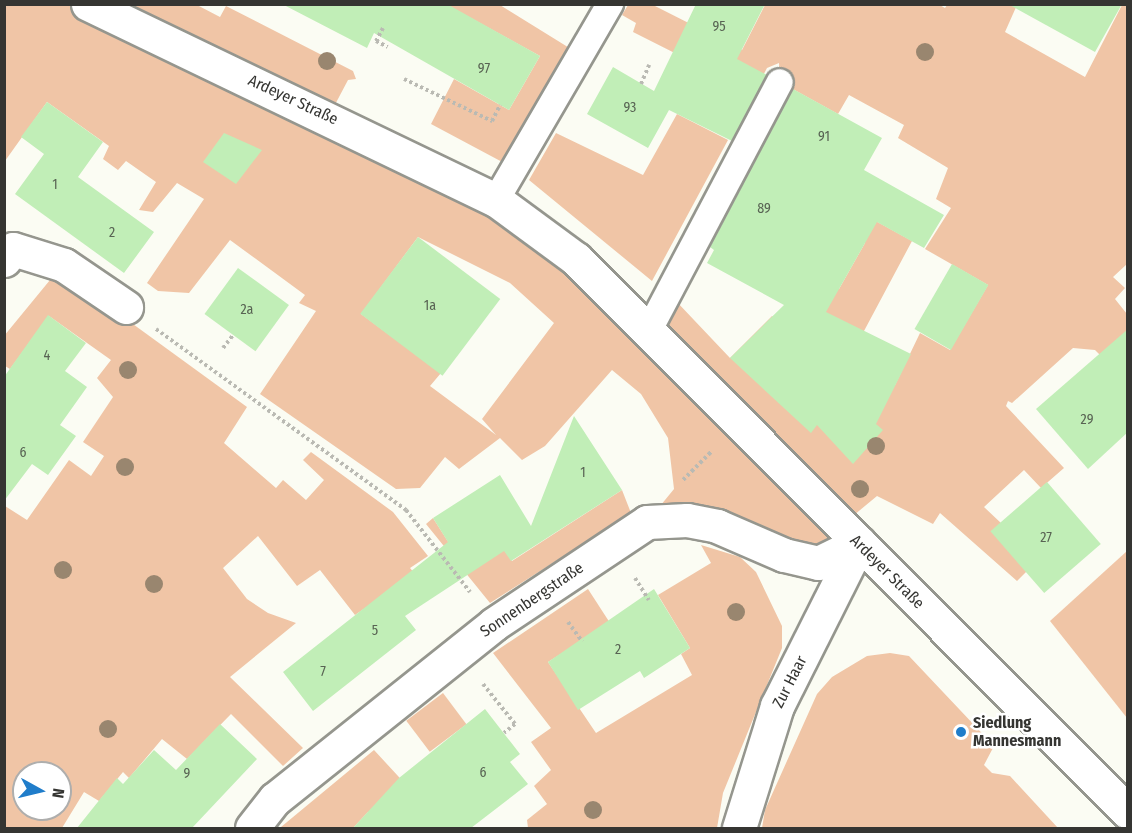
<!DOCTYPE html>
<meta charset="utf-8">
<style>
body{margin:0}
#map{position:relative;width:1132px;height:833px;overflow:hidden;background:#fbfcf3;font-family:"Fira Sans Condensed",sans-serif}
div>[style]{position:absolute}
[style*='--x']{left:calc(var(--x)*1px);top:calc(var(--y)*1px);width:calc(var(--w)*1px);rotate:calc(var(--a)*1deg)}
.green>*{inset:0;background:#f0c5a6;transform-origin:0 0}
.building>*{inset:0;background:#c1eeb7;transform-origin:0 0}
.path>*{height:4px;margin-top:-2px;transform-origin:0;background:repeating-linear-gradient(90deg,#babab3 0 3px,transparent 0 6px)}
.roads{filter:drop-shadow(2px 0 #95968e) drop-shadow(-2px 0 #95968e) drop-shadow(0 2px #95968e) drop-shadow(0 -2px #95968e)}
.service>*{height:26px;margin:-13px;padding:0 13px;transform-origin:13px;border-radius:13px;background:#fff}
.minor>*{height:33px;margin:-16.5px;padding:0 16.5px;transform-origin:16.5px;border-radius:16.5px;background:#fff}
.secondary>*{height:33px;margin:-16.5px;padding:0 16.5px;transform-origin:16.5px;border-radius:16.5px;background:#fff}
.trees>*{width:18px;height:18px;margin:-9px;border-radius:50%;background:#99866f}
.dots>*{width:16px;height:16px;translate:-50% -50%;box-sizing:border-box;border:3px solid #fff;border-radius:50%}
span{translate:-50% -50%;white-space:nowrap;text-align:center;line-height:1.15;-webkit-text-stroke:5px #fff;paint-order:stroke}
.number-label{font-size:14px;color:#586353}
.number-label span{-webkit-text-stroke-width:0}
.street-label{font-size:16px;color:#353532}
.poi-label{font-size:16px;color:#353532;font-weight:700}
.left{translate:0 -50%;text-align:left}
.frame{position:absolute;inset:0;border:6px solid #353532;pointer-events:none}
.north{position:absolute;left:12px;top:761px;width:60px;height:60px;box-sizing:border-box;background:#fff;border:2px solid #aeaead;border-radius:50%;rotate:98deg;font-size:16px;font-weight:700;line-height:24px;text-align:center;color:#353532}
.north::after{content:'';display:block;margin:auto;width:21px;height:27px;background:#207dca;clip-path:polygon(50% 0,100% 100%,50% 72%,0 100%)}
</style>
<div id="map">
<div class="green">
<i style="clip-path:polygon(evenodd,938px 4px,945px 8px,947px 5px,1017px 5px,1005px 32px,1085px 77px,1122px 5px,1127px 5px,1127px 264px,1113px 277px,1125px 288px,1115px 299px,1127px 314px,1127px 370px,1121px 376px,1095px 350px,1073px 348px,1012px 403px,1008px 401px,1006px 406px,1064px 468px,1041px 488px,1024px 470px,984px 507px,1002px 524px,993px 533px,1027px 571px,1017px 581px,940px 513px,933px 524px,877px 496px,842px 525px,818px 563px,647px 522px,674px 489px,668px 438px,641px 394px,612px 370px,545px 446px,522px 460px,500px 438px,459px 469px,445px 457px,420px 488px,396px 489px,260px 394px,316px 311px,299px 303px,305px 295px,230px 240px,189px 293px,158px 291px,147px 283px,204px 199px,177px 183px,153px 212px,139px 210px,156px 182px,126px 161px,118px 170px,103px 159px,109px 146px,47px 102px,5px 161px,5px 5px,197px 5px,220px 17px,226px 6px,353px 71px,356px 79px,348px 80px,329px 116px,422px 162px,649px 330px,676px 301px,730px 358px,772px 316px,782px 324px,810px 274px,839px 289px,865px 243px,744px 175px,754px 154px,912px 241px,848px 361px,895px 385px,920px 333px,950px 350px,988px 285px,925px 249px,951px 208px,936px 199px,948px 168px,898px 138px,904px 125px,849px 95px,838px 114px,780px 82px,779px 63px,767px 68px,754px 93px,633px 32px,636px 23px,622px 15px,628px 5px,653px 5px,742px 50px,765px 5px,938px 4px,418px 237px,510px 283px,554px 323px,482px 419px,496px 435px,430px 386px,441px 373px,361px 314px,418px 237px)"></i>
<i style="clip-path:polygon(447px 5px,500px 5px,571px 49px,506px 164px,431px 124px,454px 79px,509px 110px,540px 56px)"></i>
<i style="clip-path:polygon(677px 114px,728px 140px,652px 281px,529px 180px,556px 133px,643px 175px)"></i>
<i style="clip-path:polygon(evenodd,50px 280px,82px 287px,247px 407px,224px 443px,276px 488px,283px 480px,306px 500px,324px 480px,303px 460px,311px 452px,393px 512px,428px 556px,410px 568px,415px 574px,355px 615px,320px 570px,297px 586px,258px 536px,223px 568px,247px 599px,268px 613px,296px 623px,230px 677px,303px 748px,283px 766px,231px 714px,187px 759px,162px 739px,129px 778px,123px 772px,99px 801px,84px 792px,62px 828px,5px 828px,5px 506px,27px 520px,69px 460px,91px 476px,104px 456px,83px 442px,113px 397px,97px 378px,111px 360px,49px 316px,10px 369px,5px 366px,4px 336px,50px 280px,24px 773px,60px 773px,60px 809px,24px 809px,24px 773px)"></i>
<i style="clip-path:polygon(622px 490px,631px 513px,490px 603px,426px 524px,433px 518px,454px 551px,500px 544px,512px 561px)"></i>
<i style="clip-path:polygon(701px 545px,740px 557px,756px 572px,782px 626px,782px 648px,723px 793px,717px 828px,528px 828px,527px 820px,547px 804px,534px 786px,551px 770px,531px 742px,551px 728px,493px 653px,588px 589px,610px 623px,548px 662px,596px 733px,692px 675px,681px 654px,690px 648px,658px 595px,711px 563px)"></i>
<i style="clip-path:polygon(1127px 551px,1127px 718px,1050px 621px)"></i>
<i style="clip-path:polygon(890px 653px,909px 656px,994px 746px,984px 765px,992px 773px,1010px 776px,1058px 828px,762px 828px,765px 810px,817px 694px,832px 677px,867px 656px)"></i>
<i style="left:443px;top:693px;width:39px;height:46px;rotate:53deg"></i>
<i style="clip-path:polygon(374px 750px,446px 828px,386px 828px,368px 812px,353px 828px,281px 827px)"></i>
</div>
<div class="building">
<i style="clip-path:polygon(282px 4px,447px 4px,540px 56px,509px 110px,374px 33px,367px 48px)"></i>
<i style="clip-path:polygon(696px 4px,765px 4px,737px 59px,767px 75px,732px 141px,669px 110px,648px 148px,587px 114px,613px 67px,654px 91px)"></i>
<i style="clip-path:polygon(1008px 4px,1122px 4px,1095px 52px)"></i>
<i style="clip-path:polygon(793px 89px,882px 138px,864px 170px,944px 215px,924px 248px,877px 222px,826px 312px,911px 354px,876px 424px,883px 430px,853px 464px,817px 425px,811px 433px,730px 358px,784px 305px,707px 263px,714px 250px,710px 247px)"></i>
<i style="clip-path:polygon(47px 102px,103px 142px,78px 177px,154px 232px,124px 273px,15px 194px,44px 154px,21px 137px)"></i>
<i style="clip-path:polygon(224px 133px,262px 150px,236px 184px,203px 162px)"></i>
<i style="left:418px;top:237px;width:103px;height:96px;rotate:37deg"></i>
<i style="left:952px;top:264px;width:42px;height:75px;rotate:30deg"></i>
<i style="left:238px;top:268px;width:63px;height:57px;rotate:36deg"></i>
<i style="clip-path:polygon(48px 315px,86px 343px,65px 371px,87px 387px,60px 425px,76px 436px,48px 475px,32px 464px,4px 501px,4px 377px)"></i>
<i style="clip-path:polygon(1128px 329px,1128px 432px,1088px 469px,1036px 409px)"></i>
<i style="clip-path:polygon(574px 416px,622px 490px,511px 561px,504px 551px,405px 616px,416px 630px,313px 711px,283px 672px,448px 542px,433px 518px,500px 475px,531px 526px)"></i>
<i style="left:1047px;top:482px;width:82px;height:75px;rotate:49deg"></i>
<i style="clip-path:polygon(654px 589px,690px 648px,644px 678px,640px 671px,578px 710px,548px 662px)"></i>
<i style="clip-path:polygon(485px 709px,520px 754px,510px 762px,528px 784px,471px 828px,353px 828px,399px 778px)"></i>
<i style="clip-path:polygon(220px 724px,257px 759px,192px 828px,77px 828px,117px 778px,123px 784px,154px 750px,176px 770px)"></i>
</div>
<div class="path">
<i style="--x:383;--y:28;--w:15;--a:118"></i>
<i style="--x:376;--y:41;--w:13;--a:27"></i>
<i style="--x:404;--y:79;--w:98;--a:25.5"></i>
<i style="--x:492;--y:121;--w:18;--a:-63"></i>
<i style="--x:641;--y:84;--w:21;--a:-67"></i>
<i style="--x:156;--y:329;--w:309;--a:35.9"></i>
<i style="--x:406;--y:510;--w:104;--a:52"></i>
<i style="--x:223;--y:348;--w:16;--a:-52"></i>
<i style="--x:683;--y:480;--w:41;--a:-45"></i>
<i style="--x:635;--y:578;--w:26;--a:58"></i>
<i style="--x:568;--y:622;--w:24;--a:54"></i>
<i style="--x:483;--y:684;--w:51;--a:51.3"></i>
<i style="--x:515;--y:724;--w:14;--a:141"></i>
</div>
<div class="roads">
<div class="service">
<i style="--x:496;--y:200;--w:227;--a:-59.8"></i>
<i style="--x:649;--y:330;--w:280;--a:-62.2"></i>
</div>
<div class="minor">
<i style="--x:4;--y:260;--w:14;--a:-51"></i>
<i style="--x:13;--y:249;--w:53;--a:17.4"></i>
<i style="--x:64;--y:265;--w:75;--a:34.1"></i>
<i style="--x:252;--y:828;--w:37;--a:-52"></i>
<i style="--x:275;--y:799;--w:280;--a:-38.6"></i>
<i style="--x:494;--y:624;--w:184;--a:-33.7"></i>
<i style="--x:647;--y:522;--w:40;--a:-2.9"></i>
<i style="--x:687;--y:520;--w:31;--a:11"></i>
<i style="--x:717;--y:526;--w:73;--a:23.4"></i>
<i style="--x:784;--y:555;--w:35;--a:13"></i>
<i style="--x:818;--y:563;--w:46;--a:-26"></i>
<i style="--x:739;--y:828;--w:128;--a:-72.7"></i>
<i style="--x:777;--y:706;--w:182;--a:-63.3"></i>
</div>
<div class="secondary">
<i style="--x:88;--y:4;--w:453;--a:25.7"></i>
<i style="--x:496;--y:200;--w:99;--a:36.4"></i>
<i style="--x:576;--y:259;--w:781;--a:45.05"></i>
</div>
</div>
<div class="trees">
<i style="left:925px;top:52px"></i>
<i style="left:327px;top:61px"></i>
<i style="left:128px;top:370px"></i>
<i style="left:876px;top:446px"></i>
<i style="left:125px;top:467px"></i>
<i style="left:860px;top:489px"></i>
<i style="left:63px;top:570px"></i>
<i style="left:154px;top:584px"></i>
<i style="left:736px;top:612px"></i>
<i style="left:108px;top:729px"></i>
<i style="left:593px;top:810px"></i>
</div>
<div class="dots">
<i style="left:961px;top:732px;background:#207dca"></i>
</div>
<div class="number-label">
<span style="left:719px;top:27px">95</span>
<span style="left:484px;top:69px">97</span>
<span style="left:630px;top:108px">93</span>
<span style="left:824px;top:137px">91</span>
<span style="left:55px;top:185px">1</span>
<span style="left:764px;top:209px">89</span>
<span style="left:112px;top:233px">2</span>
<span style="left:430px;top:306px">1a</span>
<span style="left:247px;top:310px">2a</span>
<span style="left:47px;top:356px">4</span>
<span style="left:1087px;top:420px">29</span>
<span style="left:23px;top:453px">6</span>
<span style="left:583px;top:473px">1</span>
<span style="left:1046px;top:538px">27</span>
<span style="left:375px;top:631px">5</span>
<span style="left:618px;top:650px">2</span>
<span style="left:323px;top:672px">7</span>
<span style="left:483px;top:773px">6</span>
<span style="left:187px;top:774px">9</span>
</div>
<div class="street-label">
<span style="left:293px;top:100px;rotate:25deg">Ardeyer Straße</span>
<span style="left:887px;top:572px;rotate:45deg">Ardeyer Straße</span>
<span style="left:532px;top:600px;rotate:-34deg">Sonnenbergstraße</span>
<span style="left:790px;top:682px;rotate:-63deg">Zur Haar</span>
</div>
<div class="poi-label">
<span class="left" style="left:973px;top:732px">Siedlung<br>Mannesmann</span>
</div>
<div class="frame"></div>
<div class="north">N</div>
</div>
